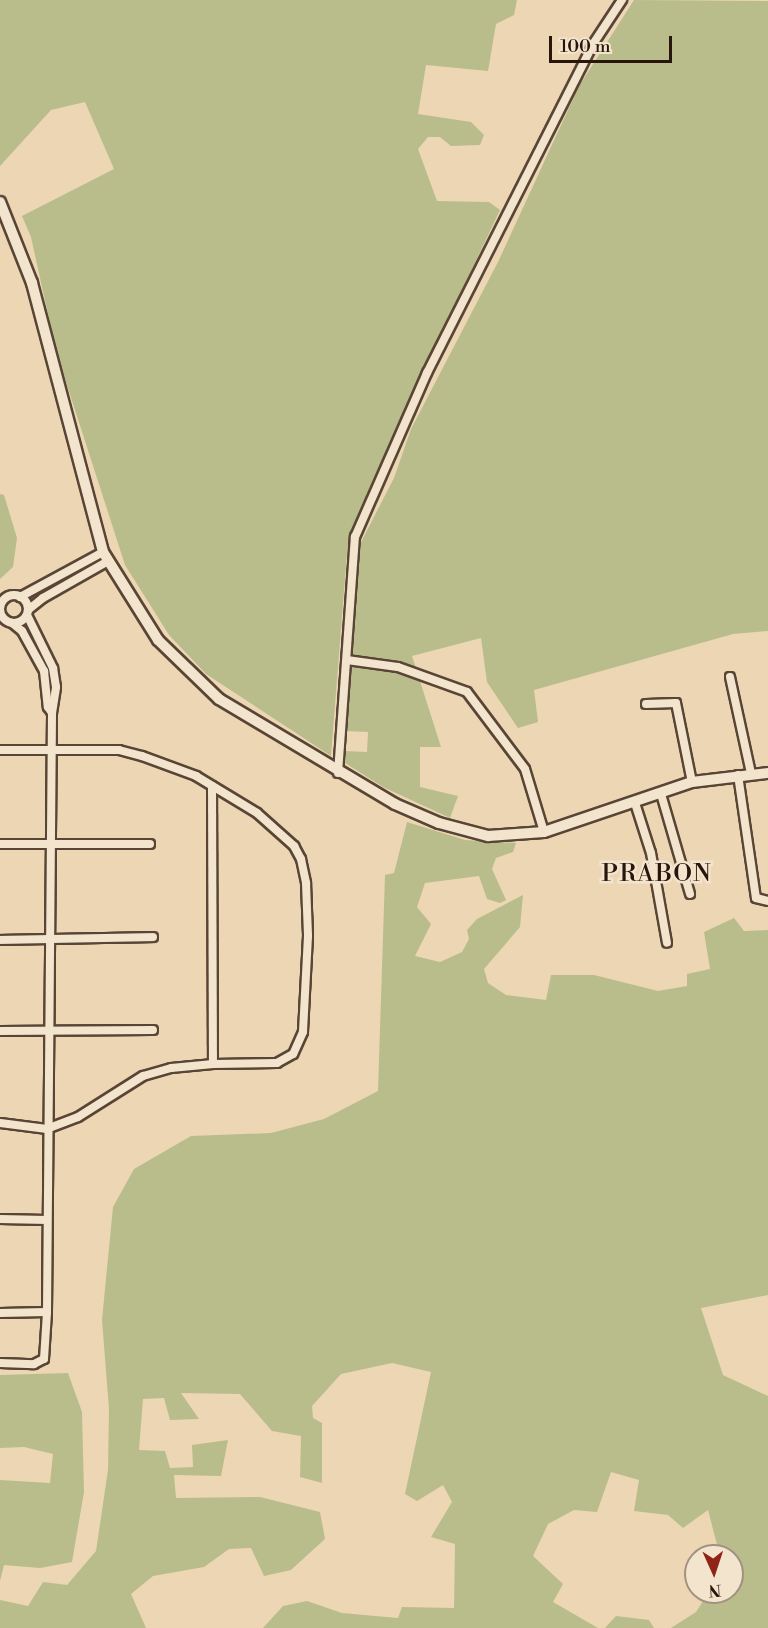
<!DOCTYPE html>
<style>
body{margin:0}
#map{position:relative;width:768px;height:1628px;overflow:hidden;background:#ecd6b4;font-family:"Libre Bodoni",serif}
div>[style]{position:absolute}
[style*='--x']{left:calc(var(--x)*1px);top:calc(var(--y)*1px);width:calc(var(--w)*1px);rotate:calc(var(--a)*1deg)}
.green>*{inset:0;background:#b9bd8c}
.roads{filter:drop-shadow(2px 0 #594535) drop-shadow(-2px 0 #594535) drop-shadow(0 2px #594535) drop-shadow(0 -2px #594535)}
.minor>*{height:8px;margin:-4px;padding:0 4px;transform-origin:4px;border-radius:4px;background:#f3e4ce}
.minor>.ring{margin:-4px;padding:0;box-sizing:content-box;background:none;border:8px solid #f3e4ce;border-radius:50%}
.tertiary>*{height:10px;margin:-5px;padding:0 5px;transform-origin:5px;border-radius:5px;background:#f3e4ce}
span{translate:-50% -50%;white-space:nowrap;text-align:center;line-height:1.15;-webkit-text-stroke:5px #f3e4ce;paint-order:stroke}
.quarter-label{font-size:24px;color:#28150b;letter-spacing:1.5px}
.north{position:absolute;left:684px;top:1544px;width:60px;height:60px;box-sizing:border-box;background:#f3e4ce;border:2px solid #a29180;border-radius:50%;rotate:177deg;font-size:16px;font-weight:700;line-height:24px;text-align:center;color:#28150b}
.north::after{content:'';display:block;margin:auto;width:21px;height:27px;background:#8f2418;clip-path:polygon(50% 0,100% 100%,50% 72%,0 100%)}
.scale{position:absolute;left:549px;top:36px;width:123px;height:27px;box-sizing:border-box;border:3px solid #28150b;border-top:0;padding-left:8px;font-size:18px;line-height:21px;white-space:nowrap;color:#28150b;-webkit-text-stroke:4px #f3e4ce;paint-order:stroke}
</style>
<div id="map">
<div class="green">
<i style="clip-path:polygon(0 0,517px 0,514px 15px,496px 24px,488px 71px,426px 65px,418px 114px,471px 122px,484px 135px,480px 145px,451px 146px,440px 137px,428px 137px,418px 149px,437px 201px,489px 202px,500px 210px,419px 381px,381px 474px,357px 516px,347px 553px,331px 756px,206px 674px,169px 635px,125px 565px,56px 351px,31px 237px,22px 216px,114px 169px,85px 102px,51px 110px,0 166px)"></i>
<i style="clip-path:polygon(634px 0,768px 1px,768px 631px,733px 634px,534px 690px,538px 722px,518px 728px,487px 682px,481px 638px,412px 656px,441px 747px,420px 747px,420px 787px,458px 796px,450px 818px,383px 787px,342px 761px,344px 751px,367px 752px,368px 732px,346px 731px,359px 546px,394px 478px,411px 429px,498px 262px,579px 86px)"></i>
<i style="clip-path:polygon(0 494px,4px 495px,17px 538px,13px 567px,0 579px)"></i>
<i style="clip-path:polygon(407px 822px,465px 840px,516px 843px,513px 852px,496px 858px,492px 869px,506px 900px,500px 903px,487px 899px,479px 876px,425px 883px,417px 907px,431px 924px,415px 956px,440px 962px,462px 952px,469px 939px,467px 930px,477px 919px,523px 895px,520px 927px,484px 969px,488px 983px,506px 995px,546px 1000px,551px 975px,594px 975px,658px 991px,687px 986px,687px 974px,710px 969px,704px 932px,734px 918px,744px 931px,768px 930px,768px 1295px,701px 1308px,723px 1375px,768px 1396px,768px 1628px,671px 1628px,696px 1612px,709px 1592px,732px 1592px,732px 1556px,720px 1556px,708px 1510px,683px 1528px,668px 1515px,634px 1511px,639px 1480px,611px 1472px,597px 1512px,574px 1510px,548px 1524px,533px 1556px,563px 1584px,553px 1602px,598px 1628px,263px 1628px,283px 1606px,307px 1601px,342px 1613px,398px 1618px,402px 1607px,454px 1608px,455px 1544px,431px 1537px,452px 1502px,443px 1485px,417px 1501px,405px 1494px,431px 1372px,392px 1363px,341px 1374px,312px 1406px,313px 1418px,322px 1423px,322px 1483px,300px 1477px,301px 1436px,272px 1431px,240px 1394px,181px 1393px,199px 1419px,170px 1420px,164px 1398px,143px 1399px,139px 1450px,165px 1451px,170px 1468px,193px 1467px,192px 1445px,228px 1440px,221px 1476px,174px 1475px,176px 1498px,260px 1497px,320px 1512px,325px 1539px,291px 1570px,264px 1576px,251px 1548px,229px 1549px,204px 1567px,153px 1576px,131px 1594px,146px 1628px,0 1628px,0 1600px,28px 1606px,43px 1582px,67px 1585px,96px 1551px,108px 1470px,109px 1409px,102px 1320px,113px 1207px,134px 1169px,191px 1136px,271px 1133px,324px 1119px,378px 1091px,385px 875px,394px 873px)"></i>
<i style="clip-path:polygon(68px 1373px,82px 1412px,84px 1492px,72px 1562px,40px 1568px,4px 1565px,0 1581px,0 1480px,50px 1483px,53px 1454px,24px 1447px,0 1448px,0 1375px)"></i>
<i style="clip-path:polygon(616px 1616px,649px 1620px,654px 1628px,605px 1628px)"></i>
</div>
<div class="roads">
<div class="minor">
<i class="ring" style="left:0;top:595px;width:20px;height:20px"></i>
<i style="--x:20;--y:597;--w:94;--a:-28.5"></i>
<i style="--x:28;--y:610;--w:19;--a:-39"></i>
<i style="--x:43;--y:598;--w:75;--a:-29.6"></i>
<i style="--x:12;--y:623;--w:13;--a:39"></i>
<i style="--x:22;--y:631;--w:46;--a:61.2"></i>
<i style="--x:44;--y:671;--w:36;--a:84"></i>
<i style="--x:48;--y:707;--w:7;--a:56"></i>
<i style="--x:347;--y:660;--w:51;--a:7.8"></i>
<i style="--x:398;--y:667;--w:73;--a:19.9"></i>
<i style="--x:467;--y:692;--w:96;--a:53"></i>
<i style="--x:525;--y:769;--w:66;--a:73.2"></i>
<i style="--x:730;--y:677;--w:98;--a:77.7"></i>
<i style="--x:646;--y:704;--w:30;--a:-2"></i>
<i style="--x:676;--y:703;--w:81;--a:78.6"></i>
<i style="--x:0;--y:750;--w:119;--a:0"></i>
<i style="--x:119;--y:750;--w:24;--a:15"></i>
<i style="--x:142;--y:756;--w:58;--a:20.3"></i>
<i style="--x:196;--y:776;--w:71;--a:31.2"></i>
<i style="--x:257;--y:813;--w:50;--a:41.7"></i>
<i style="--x:294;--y:846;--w:15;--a:62"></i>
<i style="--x:301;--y:859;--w:25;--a:78"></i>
<i style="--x:306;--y:883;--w:53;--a:87.8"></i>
<i style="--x:308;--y:936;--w:96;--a:93"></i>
<i style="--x:303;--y:1032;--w:24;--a:114"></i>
<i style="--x:293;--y:1054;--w:18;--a:151"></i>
<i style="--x:277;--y:1063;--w:64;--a:179.1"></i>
<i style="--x:213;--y:1064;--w:42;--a:174.6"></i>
<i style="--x:171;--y:1068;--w:29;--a:164"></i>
<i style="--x:143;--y:1076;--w:77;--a:147.8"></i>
<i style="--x:78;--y:1117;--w:33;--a:159"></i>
<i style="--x:47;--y:1129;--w:47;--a:-172.7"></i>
<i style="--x:338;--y:773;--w:237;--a:-85.9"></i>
<i style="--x:355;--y:537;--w:179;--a:-66.3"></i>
<i style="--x:427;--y:373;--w:369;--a:-63.2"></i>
<i style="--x:593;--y:44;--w:53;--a:-56.6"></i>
<i style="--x:738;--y:775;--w:124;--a:81.7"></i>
<i style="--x:756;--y:898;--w:12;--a:14"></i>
<i style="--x:212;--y:786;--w:278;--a:89.8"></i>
<i style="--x:661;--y:794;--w:104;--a:73.8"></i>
<i style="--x:635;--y:803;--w:52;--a:72.3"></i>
<i style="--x:651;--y:853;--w:91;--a:79.9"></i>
<i style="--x:0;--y:844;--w:150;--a:0"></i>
<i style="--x:0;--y:940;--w:153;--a:-1.1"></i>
<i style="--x:0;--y:1031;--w:153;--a:-0.4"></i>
<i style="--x:0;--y:1219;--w:47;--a:1.2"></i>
<i style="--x:0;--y:1313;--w:47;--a:-1.2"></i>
<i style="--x:0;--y:1363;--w:34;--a:2"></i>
<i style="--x:34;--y:1364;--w:11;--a:-27"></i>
<i style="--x:44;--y:1359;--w:47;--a:-86.3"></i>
<i style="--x:47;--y:1312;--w:599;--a:-89.52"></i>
<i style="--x:52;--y:713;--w:26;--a:-81"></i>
<i style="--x:56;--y:687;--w:19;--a:-99"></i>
<i style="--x:53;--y:668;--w:59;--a:-116.1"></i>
</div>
<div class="tertiary">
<i style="--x:0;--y:202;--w:87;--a:68.4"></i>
<i style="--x:32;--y:283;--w:278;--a:75.2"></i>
<i style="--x:103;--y:552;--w:104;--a:58"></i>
<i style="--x:158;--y:640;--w:85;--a:44"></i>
<i style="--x:219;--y:699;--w:205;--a:30.8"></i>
<i style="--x:395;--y:804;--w:48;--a:23.4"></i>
<i style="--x:439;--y:823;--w:51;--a:14.9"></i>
<i style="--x:488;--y:836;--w:56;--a:-4.1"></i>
<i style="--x:544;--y:832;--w:156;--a:-18.7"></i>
<i style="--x:692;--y:782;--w:77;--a:-6.8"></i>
</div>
</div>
<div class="quarter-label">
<span style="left:657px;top:875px">PRABON</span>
</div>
<div class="north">N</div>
<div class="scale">100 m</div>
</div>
